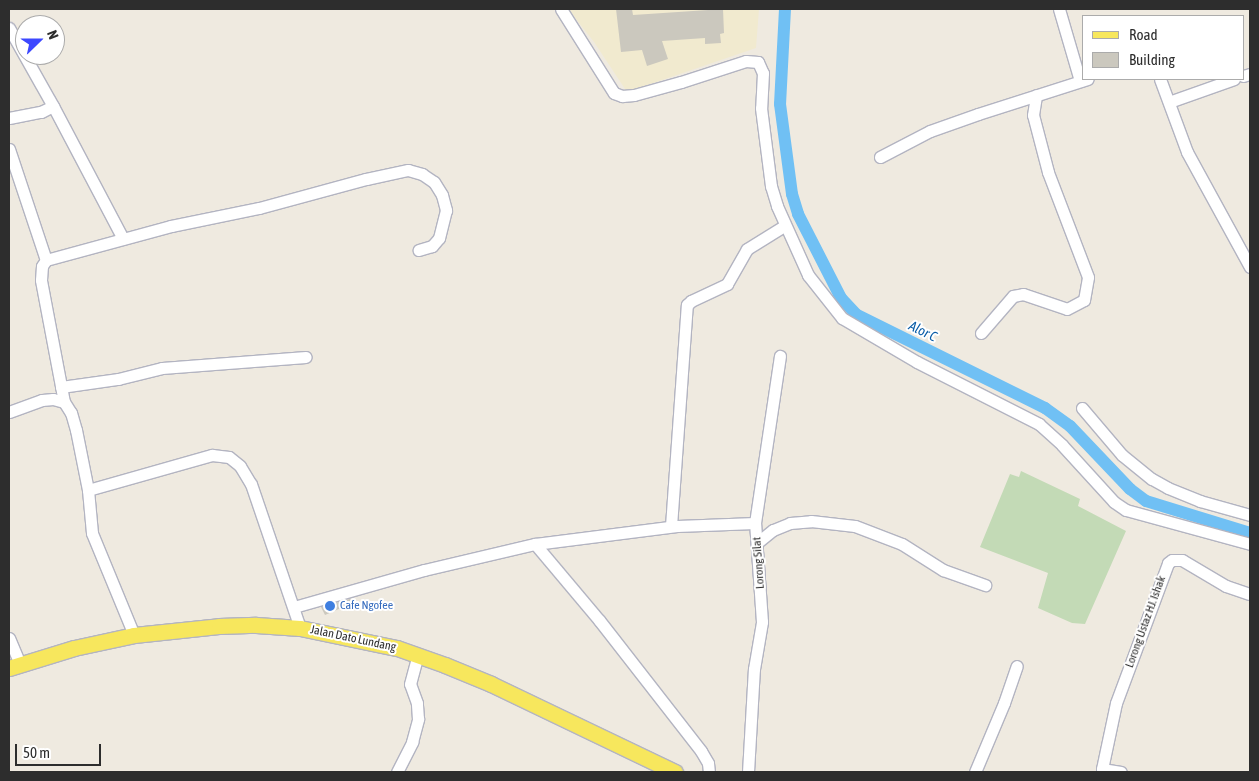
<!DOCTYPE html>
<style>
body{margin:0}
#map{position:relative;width:1259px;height:781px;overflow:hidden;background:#efeae0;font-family:"Asap Condensed",sans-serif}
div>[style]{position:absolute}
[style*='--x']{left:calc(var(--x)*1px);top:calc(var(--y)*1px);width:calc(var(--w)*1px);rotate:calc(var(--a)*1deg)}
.education>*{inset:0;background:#f1eacf}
.cemetery>*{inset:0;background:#c3dab6}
.canal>*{height:12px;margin:-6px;padding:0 6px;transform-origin:6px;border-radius:6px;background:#70c0f4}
.building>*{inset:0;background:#cbc8be}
.roads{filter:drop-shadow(1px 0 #b3b4c1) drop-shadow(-1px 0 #b3b4c1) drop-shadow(0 1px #b3b4c1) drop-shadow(0 -1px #b3b4c1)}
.minor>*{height:11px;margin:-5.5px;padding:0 5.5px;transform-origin:5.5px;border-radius:5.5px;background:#fff}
.major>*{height:15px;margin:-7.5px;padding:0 7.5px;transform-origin:7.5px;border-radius:7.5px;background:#f7e75d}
.dots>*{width:14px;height:14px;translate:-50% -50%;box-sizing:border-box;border:2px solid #fff;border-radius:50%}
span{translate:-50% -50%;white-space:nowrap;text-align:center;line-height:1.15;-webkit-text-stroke:4px #fff;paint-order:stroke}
.street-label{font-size:12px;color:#2d2d2d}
.shop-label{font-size:12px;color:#366cbe}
.left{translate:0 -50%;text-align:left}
.water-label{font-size:14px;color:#085ca7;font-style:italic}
.frame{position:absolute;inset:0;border:10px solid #2d2d2d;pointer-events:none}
.legend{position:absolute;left:1082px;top:15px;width:162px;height:65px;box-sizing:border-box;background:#fff;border:1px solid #ababab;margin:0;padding:6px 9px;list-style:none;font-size:15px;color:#2d2d2d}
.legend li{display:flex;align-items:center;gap:10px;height:25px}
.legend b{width:25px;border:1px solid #ababab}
.north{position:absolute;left:15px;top:15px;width:50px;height:50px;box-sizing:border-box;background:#fff;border:1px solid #ababab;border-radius:50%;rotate:68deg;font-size:14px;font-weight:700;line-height:20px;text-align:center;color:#2d2d2d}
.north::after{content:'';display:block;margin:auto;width:18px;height:22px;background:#3d48ff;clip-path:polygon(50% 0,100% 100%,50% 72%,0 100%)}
.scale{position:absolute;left:15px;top:744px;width:86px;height:22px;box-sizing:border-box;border:2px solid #2d2d2d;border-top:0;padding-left:6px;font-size:15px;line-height:18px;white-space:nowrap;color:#2d2d2d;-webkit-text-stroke:4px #fff;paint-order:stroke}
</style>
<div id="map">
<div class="education">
<i style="clip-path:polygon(568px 9px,759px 9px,756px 48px,627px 92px,594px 42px)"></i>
</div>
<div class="cemetery">
<i style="clip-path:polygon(1021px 471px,1080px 499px,1078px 506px,1126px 531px,1085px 624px,1072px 623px,1038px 608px,1048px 573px,980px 547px,1010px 474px,1019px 477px)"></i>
</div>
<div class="canal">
<i style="--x:785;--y:9;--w:95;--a:93"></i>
<i style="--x:780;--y:104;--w:91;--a:82.4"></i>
<i style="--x:792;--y:194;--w:21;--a:73"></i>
<i style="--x:798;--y:214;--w:94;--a:62.9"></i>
<i style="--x:841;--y:298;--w:23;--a:47"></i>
<i style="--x:857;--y:315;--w:210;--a:26.3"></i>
<i style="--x:1045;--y:408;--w:31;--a:36"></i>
<i style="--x:1070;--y:426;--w:87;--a:46.4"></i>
<i style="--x:1130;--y:489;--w:20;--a:37"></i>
<i style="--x:1146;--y:501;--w:109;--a:17.1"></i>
</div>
<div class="building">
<i style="clip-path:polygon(616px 9px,632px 9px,633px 15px,723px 9px,724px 33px,720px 34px,721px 43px,705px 44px,705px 38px,662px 41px,668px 59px,647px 66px,642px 50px,621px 52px)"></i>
<i style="clip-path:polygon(353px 598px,355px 602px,325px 615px,321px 607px)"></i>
</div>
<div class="roads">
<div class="minor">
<i style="--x:561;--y:9;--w:99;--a:57.8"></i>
<i style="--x:614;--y:93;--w:9;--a:21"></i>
<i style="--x:622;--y:96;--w:12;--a:-5"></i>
<i style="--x:634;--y:95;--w:49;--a:-15.5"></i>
<i style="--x:681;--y:82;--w:68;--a:-17.9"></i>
<i style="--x:746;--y:61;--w:12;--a:5"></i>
<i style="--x:758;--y:62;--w:12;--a:66"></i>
<i style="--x:763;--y:73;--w:35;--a:93"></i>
<i style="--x:761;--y:108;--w:79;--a:82.7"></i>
<i style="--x:771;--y:186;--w:21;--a:73"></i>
<i style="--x:777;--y:206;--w:76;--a:65.8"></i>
<i style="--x:808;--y:275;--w:55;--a:51.7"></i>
<i style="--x:842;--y:318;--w:87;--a:30.4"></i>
<i style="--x:917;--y:362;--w:137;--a:26.9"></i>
<i style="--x:1039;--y:424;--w:31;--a:42"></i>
<i style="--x:1062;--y:445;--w:77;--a:47.6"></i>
<i style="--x:1114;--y:502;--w:14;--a:34"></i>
<i style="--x:1126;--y:510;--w:129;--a:15.3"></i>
<i style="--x:1059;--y:9;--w:75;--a:73.7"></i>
<i style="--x:9;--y:28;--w:90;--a:60.6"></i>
<i style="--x:53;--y:106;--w:150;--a:62.2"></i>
<i style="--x:1243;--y:76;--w:7;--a:-16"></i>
<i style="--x:1160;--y:79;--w:78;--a:69.7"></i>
<i style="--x:1187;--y:152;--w:131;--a:61.3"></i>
<i style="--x:1169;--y:102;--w:69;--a:-19.5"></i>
<i style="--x:9;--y:118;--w:33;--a:-11"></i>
<i style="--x:41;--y:112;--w:13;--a:-27"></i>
<i style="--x:9;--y:149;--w:117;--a:71.6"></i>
<i style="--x:880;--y:157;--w:56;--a:-27.5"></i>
<i style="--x:930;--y:131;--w:51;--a:-19.5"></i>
<i style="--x:978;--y:114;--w:115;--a:-17.7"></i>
<i style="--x:981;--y:333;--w:49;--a:-49.1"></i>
<i style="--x:1013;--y:296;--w:10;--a:-11"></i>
<i style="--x:1023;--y:294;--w:46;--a:18.8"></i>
<i style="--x:1067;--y:309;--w:19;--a:-28"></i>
<i style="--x:1084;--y:300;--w:23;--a:-80"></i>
<i style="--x:1088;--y:277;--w:112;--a:-110.9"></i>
<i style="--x:1048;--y:172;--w:59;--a:-104.7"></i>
<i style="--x:1033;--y:115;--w:20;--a:-81"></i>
<i style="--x:61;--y:387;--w:58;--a:-8"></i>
<i style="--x:118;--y:379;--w:45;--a:-14"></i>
<i style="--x:162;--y:368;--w:144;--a:-4.4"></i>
<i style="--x:1082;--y:408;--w:62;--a:49.6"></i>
<i style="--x:1122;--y:455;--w:38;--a:39"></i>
<i style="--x:1152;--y:479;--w:18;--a:29"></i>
<i style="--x:1168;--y:488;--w:35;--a:22"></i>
<i style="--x:1200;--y:501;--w:52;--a:15.6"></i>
<i style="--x:9;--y:412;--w:35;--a:-20"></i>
<i style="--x:42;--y:400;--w:11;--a:-5"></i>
<i style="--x:53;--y:399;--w:11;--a:15"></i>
<i style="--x:88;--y:490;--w:129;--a:-15.8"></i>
<i style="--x:212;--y:455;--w:17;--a:7"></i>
<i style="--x:229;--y:457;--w:14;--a:39"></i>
<i style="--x:240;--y:466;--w:21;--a:59"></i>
<i style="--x:251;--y:484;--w:152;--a:71.2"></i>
<i style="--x:671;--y:526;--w:222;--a:-85.9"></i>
<i style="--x:687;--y:305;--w:6;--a:-45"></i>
<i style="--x:691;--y:301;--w:40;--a:-25"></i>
<i style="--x:727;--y:284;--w:40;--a:-60.3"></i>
<i style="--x:747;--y:249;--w:44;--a:-31.9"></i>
<i style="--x:758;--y:542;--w:19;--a:-39"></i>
<i style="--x:773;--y:530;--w:18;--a:-22"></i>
<i style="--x:790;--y:523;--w:21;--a:-5"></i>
<i style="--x:811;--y:521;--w:44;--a:6.5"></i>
<i style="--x:855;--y:526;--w:50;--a:21"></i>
<i style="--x:902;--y:544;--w:49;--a:32.4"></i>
<i style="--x:943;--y:570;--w:45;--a:19.7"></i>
<i style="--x:535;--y:544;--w:99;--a:49.9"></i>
<i style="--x:599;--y:620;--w:166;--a:52.1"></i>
<i style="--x:701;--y:751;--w:14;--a:60"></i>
<i style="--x:708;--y:763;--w:9;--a:84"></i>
<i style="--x:294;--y:607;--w:135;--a:-15.9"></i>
<i style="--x:424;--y:570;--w:114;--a:-13.2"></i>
<i style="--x:535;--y:544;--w:143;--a:-7.2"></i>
<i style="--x:677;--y:526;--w:78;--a:-2.2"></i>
<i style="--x:134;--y:635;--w:110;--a:-112.4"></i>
<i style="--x:92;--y:533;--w:43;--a:-95.3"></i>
<i style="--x:88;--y:490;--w:61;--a:-101.3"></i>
<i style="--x:76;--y:430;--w:18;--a:-106"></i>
<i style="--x:71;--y:413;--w:13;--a:-122"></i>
<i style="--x:64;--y:402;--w:124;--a:-100.7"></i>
<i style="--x:41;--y:280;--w:14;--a:-86"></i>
<i style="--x:42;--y:266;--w:7;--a:-56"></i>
<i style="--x:46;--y:260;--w:130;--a:-15.2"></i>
<i style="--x:171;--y:226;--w:90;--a:-11.6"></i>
<i style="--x:259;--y:208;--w:111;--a:-15.2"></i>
<i style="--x:366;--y:179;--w:43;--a:-12.1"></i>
<i style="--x:408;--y:170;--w:15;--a:16"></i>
<i style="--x:422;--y:174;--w:14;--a:34"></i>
<i style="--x:434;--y:182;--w:15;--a:58"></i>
<i style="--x:442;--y:195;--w:16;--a:75"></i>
<i style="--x:446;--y:210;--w:29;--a:104"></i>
<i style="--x:439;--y:238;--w:11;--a:131"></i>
<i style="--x:432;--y:246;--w:14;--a:163"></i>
<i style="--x:9;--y:638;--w:28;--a:67"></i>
<i style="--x:1102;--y:769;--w:67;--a:-78"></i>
<i style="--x:1116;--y:703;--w:149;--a:-69.6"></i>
<i style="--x:1168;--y:563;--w:5;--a:-37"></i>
<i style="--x:1172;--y:560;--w:10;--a:0"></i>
<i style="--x:1182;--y:560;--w:51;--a:30.6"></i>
<i style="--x:1226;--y:586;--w:24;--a:19"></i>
<i style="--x:1102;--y:769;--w:19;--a:9"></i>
<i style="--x:397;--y:772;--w:34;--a:-63"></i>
<i style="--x:412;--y:742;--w:24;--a:-75"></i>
<i style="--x:418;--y:719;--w:16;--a:-94"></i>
<i style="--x:417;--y:703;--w:20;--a:-110"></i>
<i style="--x:410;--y:684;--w:30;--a:-75"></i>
<i style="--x:748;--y:772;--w:103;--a:-86.7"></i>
<i style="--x:754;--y:669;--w:48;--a:-80.3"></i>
<i style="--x:762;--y:622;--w:99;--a:-94"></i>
<i style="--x:755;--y:523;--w:169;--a:-81.5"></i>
<i style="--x:975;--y:772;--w:75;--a:-67.2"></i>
<i style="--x:1004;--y:703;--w:39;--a:-71"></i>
</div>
<div class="major">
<i style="--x:9;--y:668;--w:68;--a:-17.1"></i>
<i style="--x:74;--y:648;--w:61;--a:-12.2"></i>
<i style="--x:134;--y:635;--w:85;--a:-6"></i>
<i style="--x:219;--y:626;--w:37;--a:-2"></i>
<i style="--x:256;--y:625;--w:44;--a:3.9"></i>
<i style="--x:300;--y:628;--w:99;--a:11.7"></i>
<i style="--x:397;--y:648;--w:51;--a:19.5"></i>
<i style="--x:445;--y:665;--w:50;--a:22.4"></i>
<i style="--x:491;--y:684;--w:204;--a:25.6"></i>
</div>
</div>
<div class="dots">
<i style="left:330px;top:606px;background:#3f7fe0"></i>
</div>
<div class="street-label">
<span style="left:759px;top:563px;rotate:-94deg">Lorong Silat</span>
<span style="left:1146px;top:622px;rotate:-70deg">Lorong Ustaz HJ. Ishak</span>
<span style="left:353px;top:639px;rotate:12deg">Jalan Dato Lundang</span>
</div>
<div class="shop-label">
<span class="left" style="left:340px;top:606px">Cafe Ngofee</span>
</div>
<div class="water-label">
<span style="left:923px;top:331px;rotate:26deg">Alor C</span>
</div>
<div class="frame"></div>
<ul class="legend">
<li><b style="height:6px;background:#f7e75d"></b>Road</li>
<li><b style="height:14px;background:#cbc8be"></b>Building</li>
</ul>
<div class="north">N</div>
<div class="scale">50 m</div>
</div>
